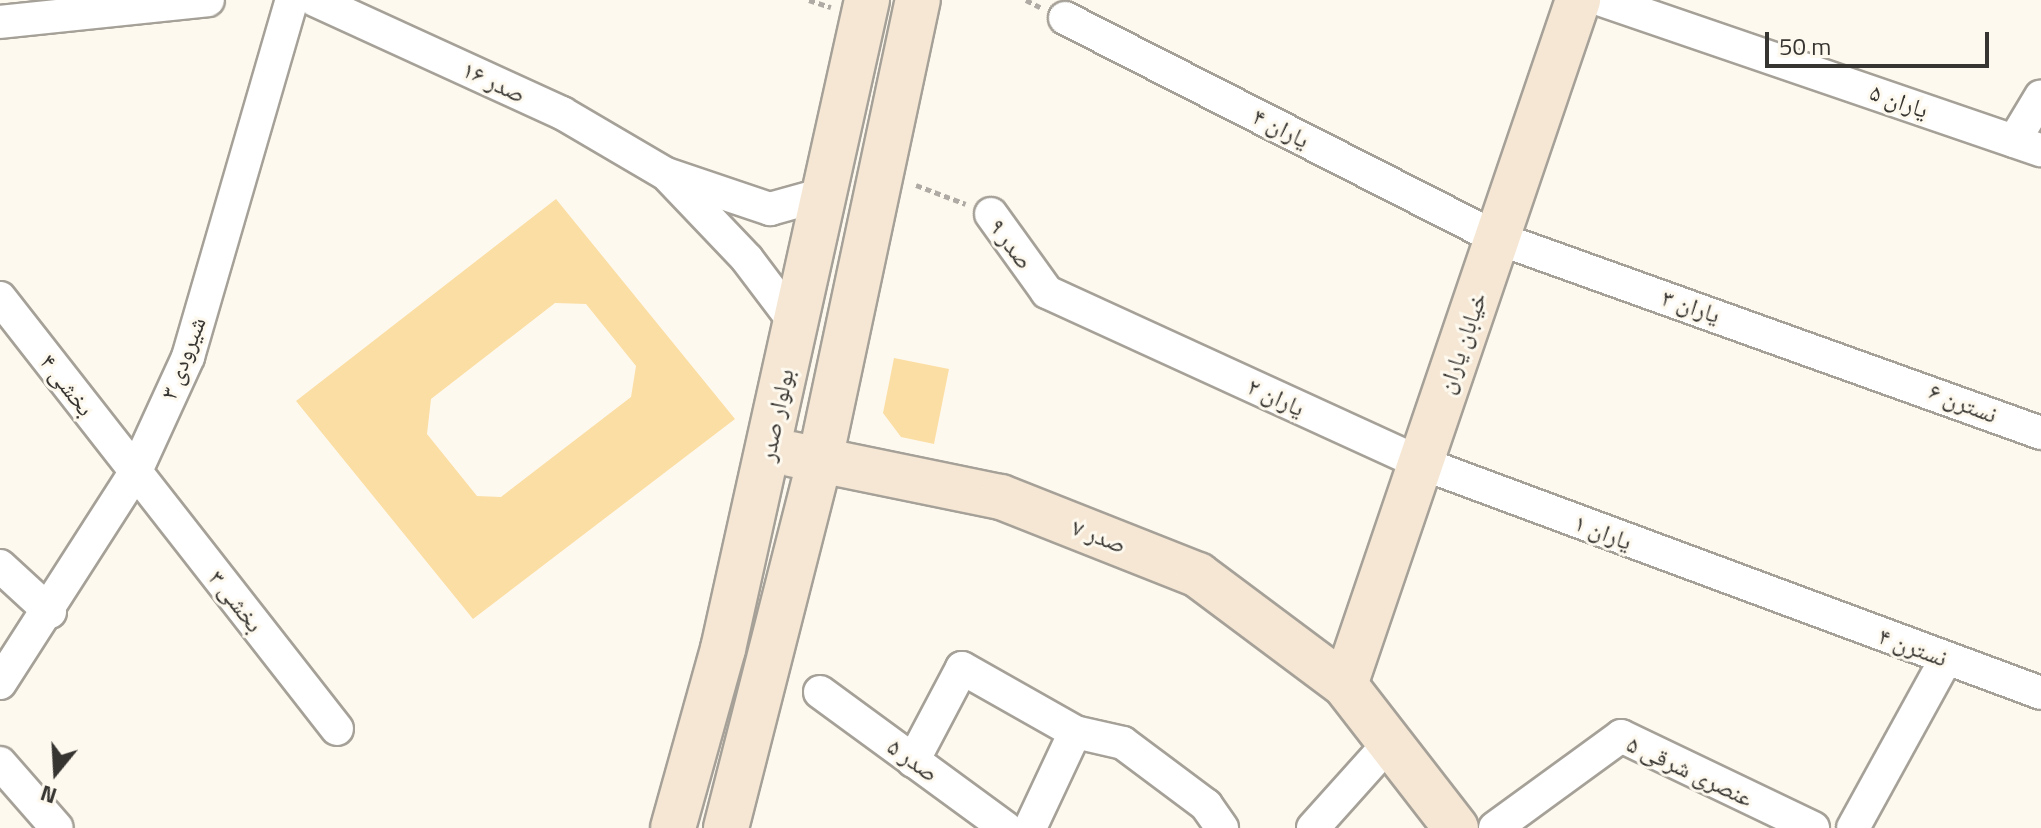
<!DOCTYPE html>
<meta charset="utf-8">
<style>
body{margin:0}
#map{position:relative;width:2041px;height:828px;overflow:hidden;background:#fef9ef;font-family:"Titillium Web","Noto Naskh Arabic",sans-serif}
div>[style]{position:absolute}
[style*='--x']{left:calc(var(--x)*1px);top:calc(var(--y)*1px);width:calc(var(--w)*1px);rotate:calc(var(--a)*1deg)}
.building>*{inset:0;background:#fbdea4}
.path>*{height:5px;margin-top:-2.5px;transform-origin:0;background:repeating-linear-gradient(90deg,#afaba4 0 6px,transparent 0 10px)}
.roads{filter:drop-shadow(2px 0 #a6a198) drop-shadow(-2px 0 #a6a198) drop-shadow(0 2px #a6a198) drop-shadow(0 -2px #a6a198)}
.street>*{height:32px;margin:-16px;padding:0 16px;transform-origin:16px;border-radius:16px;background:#fff}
.secondary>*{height:44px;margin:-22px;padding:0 22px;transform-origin:22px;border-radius:22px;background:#f5e7d4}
span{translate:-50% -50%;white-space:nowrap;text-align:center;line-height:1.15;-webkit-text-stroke:6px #fef9ef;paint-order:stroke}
.street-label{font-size:24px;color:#373531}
.north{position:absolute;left:16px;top:732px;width:80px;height:80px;-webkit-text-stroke:6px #fef9ef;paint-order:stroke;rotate:198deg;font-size:22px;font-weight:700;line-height:32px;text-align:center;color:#373531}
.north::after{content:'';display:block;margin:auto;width:28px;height:36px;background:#373531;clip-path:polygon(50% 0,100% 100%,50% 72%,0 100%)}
.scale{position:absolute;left:1765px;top:32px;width:224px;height:36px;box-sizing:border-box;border:4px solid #373531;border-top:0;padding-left:10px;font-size:24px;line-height:28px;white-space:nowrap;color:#373531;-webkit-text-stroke:6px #fef9ef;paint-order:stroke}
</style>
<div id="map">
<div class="building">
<i style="clip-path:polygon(evenodd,556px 199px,735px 419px,473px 619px,296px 401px,556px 199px,555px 303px,586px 304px,636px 366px,631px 397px,501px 497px,477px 496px,427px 434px,431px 399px,555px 303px)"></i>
<i style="clip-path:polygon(894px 358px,949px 369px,934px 444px,901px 437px,883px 413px)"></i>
</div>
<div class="path">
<i style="--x:809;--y:0;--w:23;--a:18"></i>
<i style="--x:1026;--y:0;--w:16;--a:27"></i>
<i style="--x:916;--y:185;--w:53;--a:20.8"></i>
</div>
<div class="roads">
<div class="street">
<i style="--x:315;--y:0;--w:272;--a:24.6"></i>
<i style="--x:562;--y:113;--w:121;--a:30.4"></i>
<i style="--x:666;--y:174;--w:110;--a:18.6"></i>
<i style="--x:770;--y:209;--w:56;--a:-15.5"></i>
<i style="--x:1602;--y:0;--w:464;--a:18.9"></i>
<i style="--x:1065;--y:18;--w:485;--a:27"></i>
<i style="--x:1497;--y:238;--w:578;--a:19.72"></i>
<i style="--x:0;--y:22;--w:209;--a:-6"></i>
<i style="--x:2014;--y:141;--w:52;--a:-59"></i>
<i style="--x:669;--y:177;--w:113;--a:46.4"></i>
<i style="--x:747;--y:259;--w:81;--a:53"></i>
<i style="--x:991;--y:214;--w:96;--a:54.3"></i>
<i style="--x:1047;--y:292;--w:411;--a:24.6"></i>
<i style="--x:1421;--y:463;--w:661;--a:20.35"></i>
<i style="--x:0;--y:298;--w:547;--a:51.98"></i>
<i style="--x:0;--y:566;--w:68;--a:42.6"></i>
<i style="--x:0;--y:683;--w:250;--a:-57.3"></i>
<i style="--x:135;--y:473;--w:128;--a:-65.4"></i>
<i style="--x:188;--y:357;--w:372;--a:-73.8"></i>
<i style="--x:820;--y:692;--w:230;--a:36.2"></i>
<i style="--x:1075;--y:732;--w:49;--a:12.9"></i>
<i style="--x:1123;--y:743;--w:104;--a:36.8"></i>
<i style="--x:1206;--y:805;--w:28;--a:55"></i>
<i style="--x:913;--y:761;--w:105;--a:-62.2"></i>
<i style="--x:962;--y:668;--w:130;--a:29.5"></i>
<i style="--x:1075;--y:732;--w:106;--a:115.1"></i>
<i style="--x:0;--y:763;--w:86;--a:48.8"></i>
<i style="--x:1313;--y:828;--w:117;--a:-48.1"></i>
<i style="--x:1495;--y:828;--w:156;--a:-36.1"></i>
<i style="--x:1621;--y:736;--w:213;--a:25.6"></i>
<i style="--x:1853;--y:828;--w:193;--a:-61.2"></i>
</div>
<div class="secondary">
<i style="--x:791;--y:454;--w:214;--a:11.6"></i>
<i style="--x:1001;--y:497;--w:212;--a:21.6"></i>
<i style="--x:1198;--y:575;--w:184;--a:36.8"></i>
<i style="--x:1345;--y:685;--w:181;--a:52.2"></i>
<i style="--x:1345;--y:685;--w:724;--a:-71.21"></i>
<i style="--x:673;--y:828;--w:186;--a:-74.4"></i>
<i style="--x:723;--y:649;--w:665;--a:-77.49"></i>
<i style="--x:726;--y:828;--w:380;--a:-75.7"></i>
<i style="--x:820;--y:460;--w:470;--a:-78"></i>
</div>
</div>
<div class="street-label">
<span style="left:494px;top:82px;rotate:25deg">صدر ۱۶</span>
<span style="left:1899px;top:101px;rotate:19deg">یاران ۵</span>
<span style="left:1281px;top:128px;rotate:27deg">یاران ۴</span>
<span style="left:1011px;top:244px;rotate:53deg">صدر ۹</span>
<span style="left:1691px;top:306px;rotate:19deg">یاران ۳</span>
<span style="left:1462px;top:343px;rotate:-71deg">خیابان یاران</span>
<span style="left:183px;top:358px;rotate:-69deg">شیرودی ۳</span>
<span style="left:67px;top:385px;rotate:52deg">بخشی ۴</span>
<span style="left:1276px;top:397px;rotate:25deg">یاران ۲</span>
<span style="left:1963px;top:403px;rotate:21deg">نسترن ۶</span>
<span style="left:776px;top:415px;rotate:-78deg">بولوار صدر</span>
<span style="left:1603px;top:532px;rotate:21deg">یاران ۱</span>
<span style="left:1099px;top:536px;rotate:21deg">صدر ۷</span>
<span style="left:236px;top:601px;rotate:52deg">بخشی ۳</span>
<span style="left:1913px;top:647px;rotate:20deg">نسترن ۴</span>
<span style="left:913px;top:760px;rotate:36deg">صدر ۵</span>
<span style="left:1690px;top:771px;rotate:25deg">عنصری شرقی ۵</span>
</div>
<div class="north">N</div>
<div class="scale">50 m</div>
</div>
